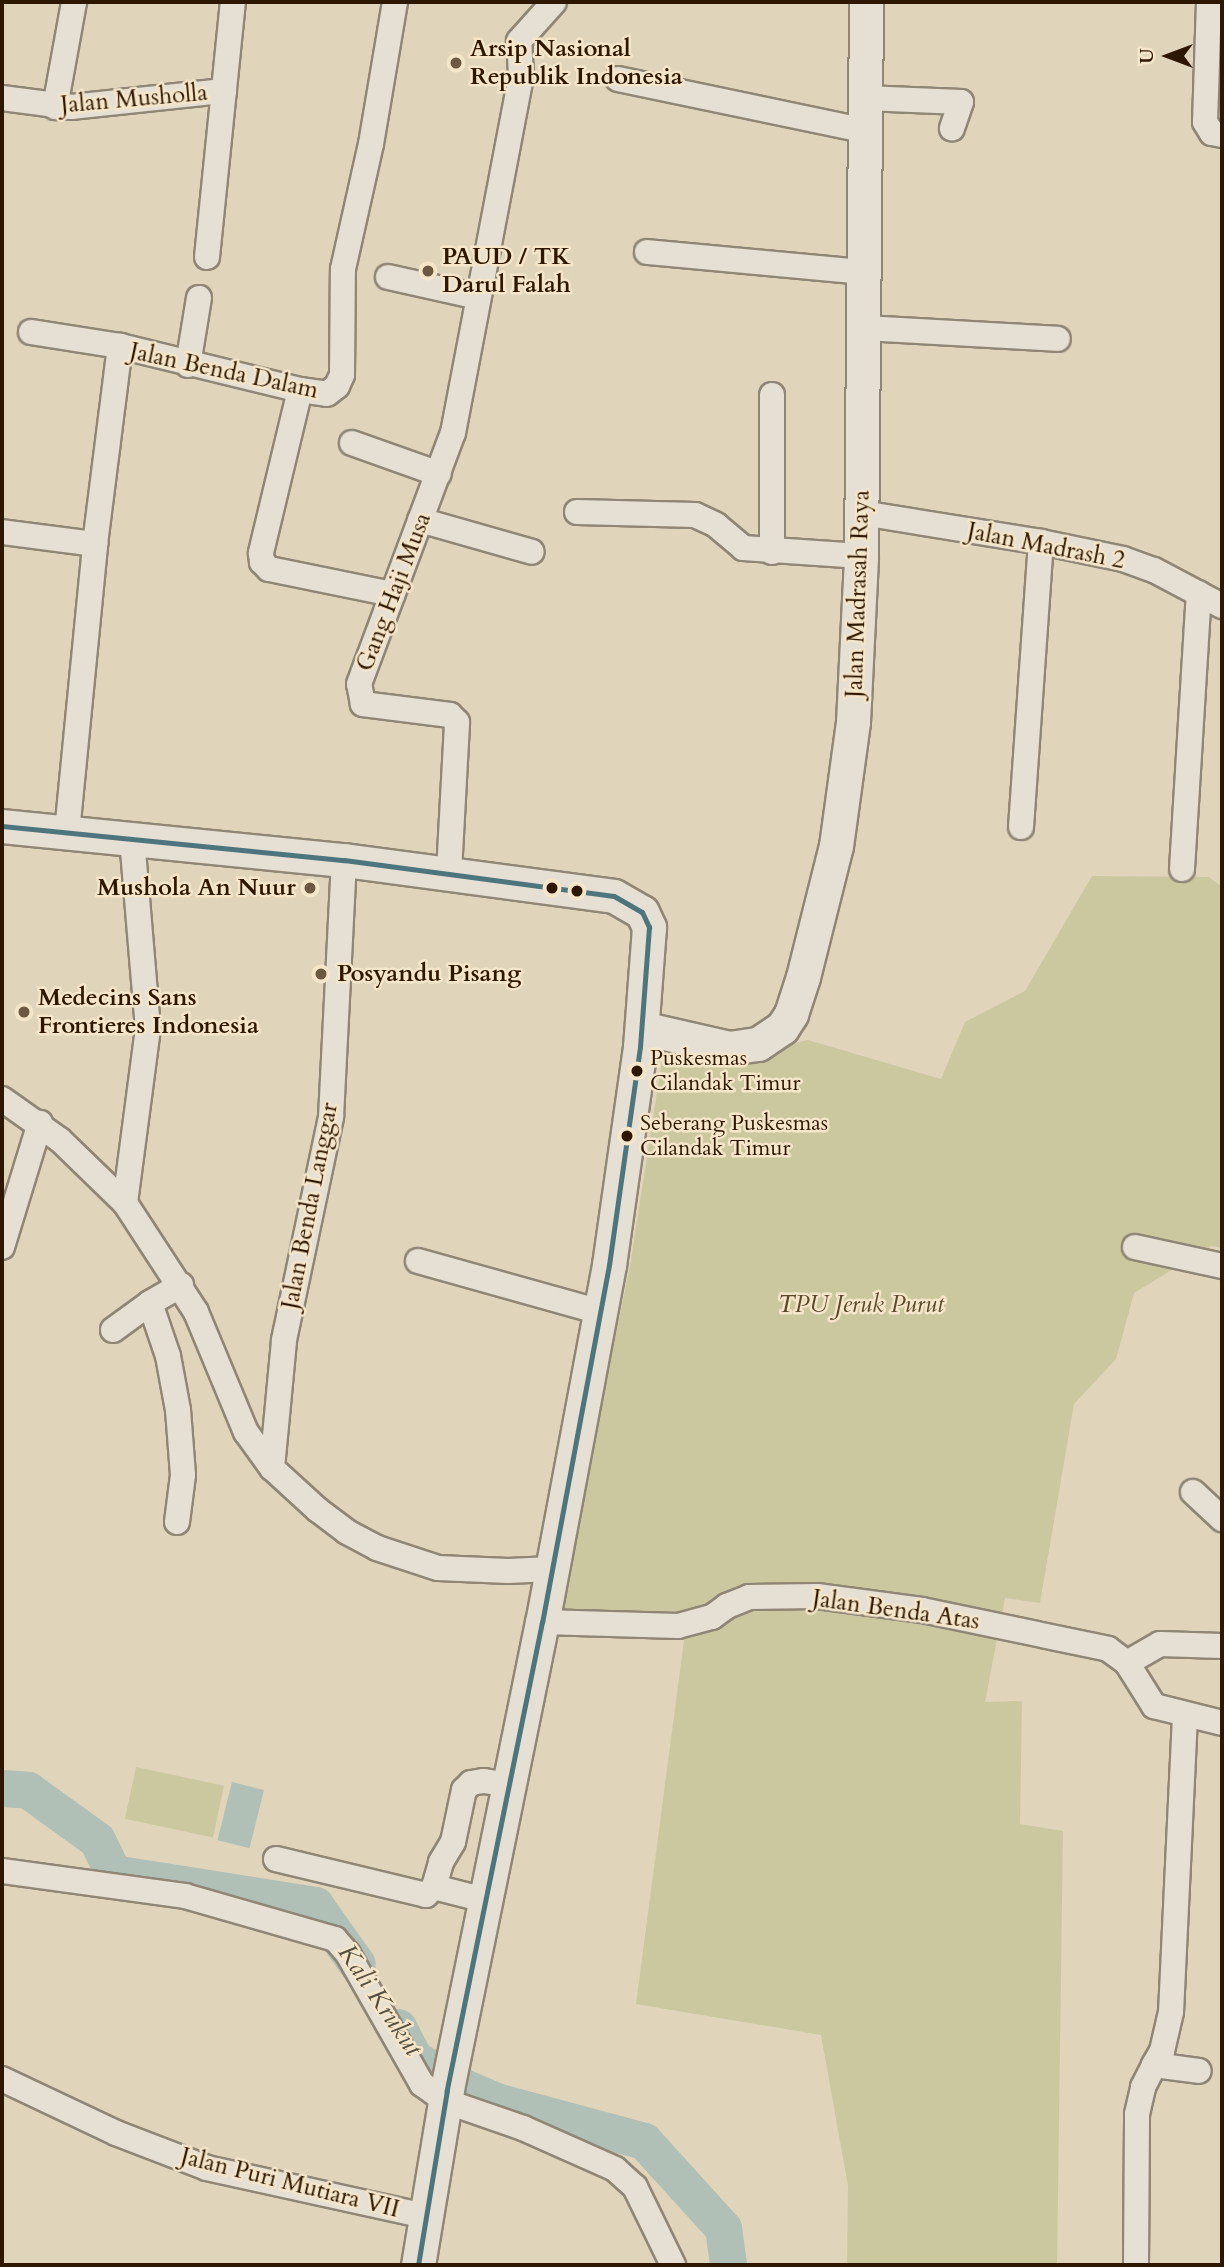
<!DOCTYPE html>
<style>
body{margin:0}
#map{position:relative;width:1224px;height:2267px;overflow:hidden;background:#e0d4bb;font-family:Cardo,serif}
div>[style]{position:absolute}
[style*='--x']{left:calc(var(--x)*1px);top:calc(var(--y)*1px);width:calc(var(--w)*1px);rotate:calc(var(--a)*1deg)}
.green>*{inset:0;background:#cbc8a0;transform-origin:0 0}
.water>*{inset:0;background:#b1c0b6;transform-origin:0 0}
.river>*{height:37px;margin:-18.5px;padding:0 18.5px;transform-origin:18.5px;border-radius:18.5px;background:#b1c0b6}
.roads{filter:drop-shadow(2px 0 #8f8675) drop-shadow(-2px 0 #8f8675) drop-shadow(0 2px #8f8675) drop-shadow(0 -2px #8f8675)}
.street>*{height:24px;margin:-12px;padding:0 12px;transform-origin:12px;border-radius:12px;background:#e6dfd3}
.secondary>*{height:33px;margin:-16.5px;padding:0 16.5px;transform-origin:16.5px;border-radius:16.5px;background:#e6dfd3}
.bus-1>*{height:5px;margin:-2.5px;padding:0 2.5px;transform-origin:2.5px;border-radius:2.5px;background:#4d757d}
.dots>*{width:19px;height:19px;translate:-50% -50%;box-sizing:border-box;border:4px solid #f5e6c9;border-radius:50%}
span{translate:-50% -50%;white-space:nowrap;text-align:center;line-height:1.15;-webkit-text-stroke:5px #f5e6c9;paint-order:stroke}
.bus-label{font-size:22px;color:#2e1700}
.left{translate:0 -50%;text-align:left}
.poi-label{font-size:24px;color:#2e1700;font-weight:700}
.right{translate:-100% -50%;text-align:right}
.street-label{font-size:24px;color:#2e1700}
.park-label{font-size:24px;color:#584929;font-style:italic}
.water-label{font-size:26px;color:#554f3f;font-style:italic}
.frame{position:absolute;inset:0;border:4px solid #2e1700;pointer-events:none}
.north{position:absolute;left:1133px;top:21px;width:70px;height:70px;-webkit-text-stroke:5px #f5e6c9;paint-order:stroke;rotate:270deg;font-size:19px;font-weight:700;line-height:28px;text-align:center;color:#2e1700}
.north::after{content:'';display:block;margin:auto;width:24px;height:32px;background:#2e1700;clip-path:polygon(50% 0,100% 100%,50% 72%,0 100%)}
</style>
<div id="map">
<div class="green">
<i style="clip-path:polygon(1092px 876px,1209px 877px,1222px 887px,1222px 1248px,1211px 1246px,1134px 1293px,1116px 1359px,1074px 1404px,1040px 1603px,1005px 1598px,985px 1702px,1022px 1701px,1020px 1824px,1063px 1831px,1057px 2265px,847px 2265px,848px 2186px,821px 2035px,636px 2004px,686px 1625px,555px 1629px,630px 1266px,663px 1054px,723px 1061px,808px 1040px,941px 1079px,965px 1022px,1025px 991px)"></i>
<i style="left:136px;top:1767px;width:90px;height:53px;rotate:12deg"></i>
</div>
<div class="water">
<i style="left:232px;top:1782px;width:33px;height:60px;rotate:14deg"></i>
</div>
<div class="river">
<i style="--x:2;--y:1788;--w:26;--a:4"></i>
<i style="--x:28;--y:1790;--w:85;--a:35.9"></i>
<i style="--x:97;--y:1840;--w:37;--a:64"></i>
<i style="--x:113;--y:1873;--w:205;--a:9"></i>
<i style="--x:315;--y:1905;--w:72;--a:54.6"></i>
<i style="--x:398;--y:2027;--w:35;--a:63"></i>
<i style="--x:414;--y:2058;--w:47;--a:32"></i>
<i style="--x:454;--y:2083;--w:46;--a:23.2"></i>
<i style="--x:496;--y:2101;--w:153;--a:15.1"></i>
<i style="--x:644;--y:2141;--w:118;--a:47.8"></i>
<i style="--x:723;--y:2228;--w:37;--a:82"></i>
</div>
<div class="roads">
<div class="street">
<i style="--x:1209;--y:2;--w:120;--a:91.9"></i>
<i style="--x:1205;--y:122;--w:13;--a:58"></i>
<i style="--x:1212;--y:133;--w:10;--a:11"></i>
<i style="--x:618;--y:79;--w:250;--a:11.8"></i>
<i style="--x:2;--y:98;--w:70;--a:7.4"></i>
<i style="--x:71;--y:107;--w:154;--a:-6"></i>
<i style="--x:864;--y:98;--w:97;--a:2.4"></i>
<i style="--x:961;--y:102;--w:28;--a:109"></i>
<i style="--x:55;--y:107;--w:107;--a:-79.7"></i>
<i style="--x:647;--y:252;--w:217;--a:5.3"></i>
<i style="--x:207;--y:257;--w:256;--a:-84.2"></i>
<i style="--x:388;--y:277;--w:92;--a:12.5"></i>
<i style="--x:863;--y:328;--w:195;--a:3.2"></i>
<i style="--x:31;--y:332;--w:90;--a:8.9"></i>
<i style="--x:188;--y:365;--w:68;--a:-80.7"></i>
<i style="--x:300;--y:390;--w:168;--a:103.5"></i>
<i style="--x:261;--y:553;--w:9;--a:84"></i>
<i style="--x:262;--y:562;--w:10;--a:45"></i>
<i style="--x:269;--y:569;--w:126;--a:11.5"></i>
<i style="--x:352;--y:443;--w:92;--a:19.6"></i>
<i style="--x:577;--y:512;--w:118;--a:1.5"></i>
<i style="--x:695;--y:515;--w:23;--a:25"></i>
<i style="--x:716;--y:525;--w:35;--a:40"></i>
<i style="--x:743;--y:548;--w:118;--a:3.9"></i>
<i style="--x:862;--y:513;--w:181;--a:9.2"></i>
<i style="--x:1041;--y:542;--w:84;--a:11.7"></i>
<i style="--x:1123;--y:559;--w:33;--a:20"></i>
<i style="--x:1154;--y:570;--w:77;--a:27.9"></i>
<i style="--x:420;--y:520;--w:116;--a:15.9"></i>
<i style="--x:2;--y:532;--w:94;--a:7.4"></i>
<i style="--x:772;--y:552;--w:157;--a:-90"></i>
<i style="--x:1021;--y:827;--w:286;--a:-86"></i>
<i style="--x:67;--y:832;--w:289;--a:-84.4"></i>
<i style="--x:95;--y:544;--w:200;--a:-82.8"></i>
<i style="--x:120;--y:346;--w:185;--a:13.7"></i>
<i style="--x:300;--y:390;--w:27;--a:8"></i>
<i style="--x:327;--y:394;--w:13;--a:-39"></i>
<i style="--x:337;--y:386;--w:12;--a:-66"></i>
<i style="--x:342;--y:375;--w:106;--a:-89.5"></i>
<i style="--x:343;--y:269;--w:128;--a:-77.4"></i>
<i style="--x:371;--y:144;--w:144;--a:-80.4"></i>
<i style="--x:1182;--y:869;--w:276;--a:-86.5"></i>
<i style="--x:449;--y:872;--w:150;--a:-86.9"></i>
<i style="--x:457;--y:722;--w:10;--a:-135"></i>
<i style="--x:450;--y:715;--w:88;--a:-172.8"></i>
<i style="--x:363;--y:704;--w:20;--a:-101"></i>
<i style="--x:359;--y:684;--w:268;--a:-69.5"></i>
<i style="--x:453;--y:433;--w:363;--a:-79.2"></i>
<i style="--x:521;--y:76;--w:35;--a:-93"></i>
<i style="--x:519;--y:41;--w:52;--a:-48.1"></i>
<i style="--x:2;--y:1099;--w:71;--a:35.3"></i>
<i style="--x:60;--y:1140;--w:91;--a:44.1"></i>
<i style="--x:125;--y:1203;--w:130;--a:56.9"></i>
<i style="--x:196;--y:1312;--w:130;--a:67.4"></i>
<i style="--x:246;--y:1432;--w:44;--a:54.2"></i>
<i style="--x:272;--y:1468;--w:62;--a:42.4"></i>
<i style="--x:318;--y:1510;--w:36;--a:37"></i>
<i style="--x:347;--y:1532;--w:34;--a:28"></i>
<i style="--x:377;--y:1548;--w:64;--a:18.2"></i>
<i style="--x:438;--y:1568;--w:70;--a:2.5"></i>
<i style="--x:508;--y:1571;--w:44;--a:-2.6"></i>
<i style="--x:125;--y:1203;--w:176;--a:-82.5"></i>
<i style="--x:148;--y:1029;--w:192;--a:-94.8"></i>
<i style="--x:2;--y:1247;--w:130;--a:-73"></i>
<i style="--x:1135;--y:1247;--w:89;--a:12.3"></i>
<i style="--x:418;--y:1261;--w:190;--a:15.6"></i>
<i style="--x:113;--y:1330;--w:46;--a:-36.1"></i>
<i style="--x:272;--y:1468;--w:129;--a:-84.6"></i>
<i style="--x:284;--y:1340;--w:228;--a:-78.1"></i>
<i style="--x:331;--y:1117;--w:257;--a:-87.1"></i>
<i style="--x:1193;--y:1492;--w:40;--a:43"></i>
<i style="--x:177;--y:1522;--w:47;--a:-82.7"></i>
<i style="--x:183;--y:1475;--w:65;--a:-94.4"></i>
<i style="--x:178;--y:1410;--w:55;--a:-100.5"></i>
<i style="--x:168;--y:1356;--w:56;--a:-108.8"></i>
<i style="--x:150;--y:1303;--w:36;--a:-30"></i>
<i style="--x:542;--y:1622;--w:136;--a:1.7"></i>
<i style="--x:678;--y:1626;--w:35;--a:-15"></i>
<i style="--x:712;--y:1617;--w:19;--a:-36"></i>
<i style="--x:727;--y:1606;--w:24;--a:-22"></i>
<i style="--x:749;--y:1597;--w:68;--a:-0.8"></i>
<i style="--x:817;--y:1596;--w:106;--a:7.6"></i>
<i style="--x:922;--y:1610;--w:190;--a:11.8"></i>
<i style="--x:1108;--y:1649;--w:24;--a:36"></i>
<i style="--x:1127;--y:1663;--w:51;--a:57.9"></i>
<i style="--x:1154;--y:1706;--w:70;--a:14"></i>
<i style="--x:1127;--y:1663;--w:38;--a:-30"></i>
<i style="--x:1160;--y:1644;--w:62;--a:1.8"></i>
<i style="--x:1185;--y:1716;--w:296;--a:92.7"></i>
<i style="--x:1171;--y:2012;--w:40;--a:103"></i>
<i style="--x:1162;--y:2051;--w:16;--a:120"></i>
<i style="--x:1154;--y:2065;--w:45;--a:7.6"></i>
<i style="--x:276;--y:1859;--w:154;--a:13.5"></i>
<i style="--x:426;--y:1895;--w:11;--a:-45"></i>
<i style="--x:434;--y:1887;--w:26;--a:-74"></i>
<i style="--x:441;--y:1862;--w:23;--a:-59"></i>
<i style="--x:453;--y:1842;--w:53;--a:-78.1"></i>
<i style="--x:464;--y:1790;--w:10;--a:-45"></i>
<i style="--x:471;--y:1783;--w:13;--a:-9"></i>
<i style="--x:484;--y:1781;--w:25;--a:9"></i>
<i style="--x:2;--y:1871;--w:185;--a:7.8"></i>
<i style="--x:185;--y:1896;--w:156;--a:16"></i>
<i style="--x:335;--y:1939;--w:20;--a:49"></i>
<i style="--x:348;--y:1954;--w:150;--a:60.4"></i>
<i style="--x:422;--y:2084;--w:29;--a:36"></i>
<i style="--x:445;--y:2101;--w:83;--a:19.1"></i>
<i style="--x:523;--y:2128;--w:101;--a:24"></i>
<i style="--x:615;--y:2169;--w:27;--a:42"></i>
<i style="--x:635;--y:2187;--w:87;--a:64"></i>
<i style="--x:434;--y:1887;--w:53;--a:14.3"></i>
<i style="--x:2;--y:2079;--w:126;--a:25.3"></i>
<i style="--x:116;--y:2133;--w:97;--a:21"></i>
<i style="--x:207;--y:2168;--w:223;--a:12.4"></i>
<i style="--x:1136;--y:2265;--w:151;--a:-89.6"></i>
<i style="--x:1137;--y:2114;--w:28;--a:-77"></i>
<i style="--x:1143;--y:2087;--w:25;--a:-63"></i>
</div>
<div class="secondary">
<i style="--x:2;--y:826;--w:344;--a:5.7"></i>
<i style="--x:344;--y:860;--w:272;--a:7.6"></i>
<i style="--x:614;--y:896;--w:32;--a:30"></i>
<i style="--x:642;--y:912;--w:17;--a:65"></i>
<i style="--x:649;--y:927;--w:120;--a:94.3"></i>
<i style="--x:640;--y:1047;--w:220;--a:98.1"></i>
<i style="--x:609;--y:1265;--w:363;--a:100.6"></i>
<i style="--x:542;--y:1622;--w:478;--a:101.5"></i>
<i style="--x:447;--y:2090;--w:177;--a:99.4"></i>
<i style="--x:642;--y:1028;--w:89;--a:12.9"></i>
<i style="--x:729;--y:1048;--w:29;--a:-8"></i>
<i style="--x:758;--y:1044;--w:29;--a:-34"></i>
<i style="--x:782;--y:1028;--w:17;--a:-57"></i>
<i style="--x:791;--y:1014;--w:39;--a:-72"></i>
<i style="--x:803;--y:977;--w:135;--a:-75.9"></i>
<i style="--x:836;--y:846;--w:125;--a:-82.2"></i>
<i style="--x:853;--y:722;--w:166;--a:-87.2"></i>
<i style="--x:861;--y:556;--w:554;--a:-89.48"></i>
</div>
</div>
<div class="bus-1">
<i style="--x:2;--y:826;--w:344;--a:5.7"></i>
<i style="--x:344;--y:860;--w:272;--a:7.6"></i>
<i style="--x:614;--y:896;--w:32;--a:30"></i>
<i style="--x:642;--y:912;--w:17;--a:65"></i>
<i style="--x:649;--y:927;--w:120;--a:94.3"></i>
<i style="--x:640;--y:1047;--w:220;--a:98.1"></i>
<i style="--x:609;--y:1265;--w:363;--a:100.6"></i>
<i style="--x:542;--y:1622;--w:478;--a:101.5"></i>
<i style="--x:447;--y:2090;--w:177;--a:99.4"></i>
</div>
<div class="dots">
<i style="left:456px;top:63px;background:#6c5941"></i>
<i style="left:428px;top:271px;background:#6c5941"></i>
<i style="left:310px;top:888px;background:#6c5941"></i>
<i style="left:552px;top:888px;background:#2e1700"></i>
<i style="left:577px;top:891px;background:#2e1700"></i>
<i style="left:321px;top:974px;background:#6c5941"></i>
<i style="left:24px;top:1012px;background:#6c5941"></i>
<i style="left:637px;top:1071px;background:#2e1700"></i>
<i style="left:627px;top:1136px;background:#2e1700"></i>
</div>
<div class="bus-label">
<span class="left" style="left:650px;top:1071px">Puskesmas<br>Cilandak Timur</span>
<span class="left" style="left:640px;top:1136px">Seberang Puskesmas<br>Cilandak Timur</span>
</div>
<div class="poi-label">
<span class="left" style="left:470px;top:63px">Arsip Nasional<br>Republik Indonesia</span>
<span class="left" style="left:442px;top:271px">PAUD / TK<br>Darul Falah</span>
<span class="right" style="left:296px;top:888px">Mushola An Nuur</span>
<span class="left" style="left:337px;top:974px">Posyandu Pisang</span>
<span class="left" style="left:38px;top:1012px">Medecins Sans<br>Frontieres Indonesia</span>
</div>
<div class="street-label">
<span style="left:134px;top:99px;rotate:-5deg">Jalan Musholla</span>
<span style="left:224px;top:371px;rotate:12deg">Jalan Benda Dalam</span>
<span style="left:1046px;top:546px;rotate:11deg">Jalan Madrash 2</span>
<span style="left:394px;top:592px;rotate:-69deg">Gang Haji Musa</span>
<span style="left:858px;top:594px;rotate:-88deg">Jalan Madrasah Raya</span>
<span style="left:310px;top:1206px;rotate:-79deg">Jalan Benda Langgar</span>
<span style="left:896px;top:1610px;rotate:8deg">Jalan Benda Atas</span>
<span style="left:290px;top:2183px;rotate:14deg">Jalan Puri Mutiara VII</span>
</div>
<div class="park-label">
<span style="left:861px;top:1305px">TPU Jeruk Purut</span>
</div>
<div class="water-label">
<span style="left:380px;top:2000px;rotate:56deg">Kali Krukut</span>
</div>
<div class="frame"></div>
<div class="north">U</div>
</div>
